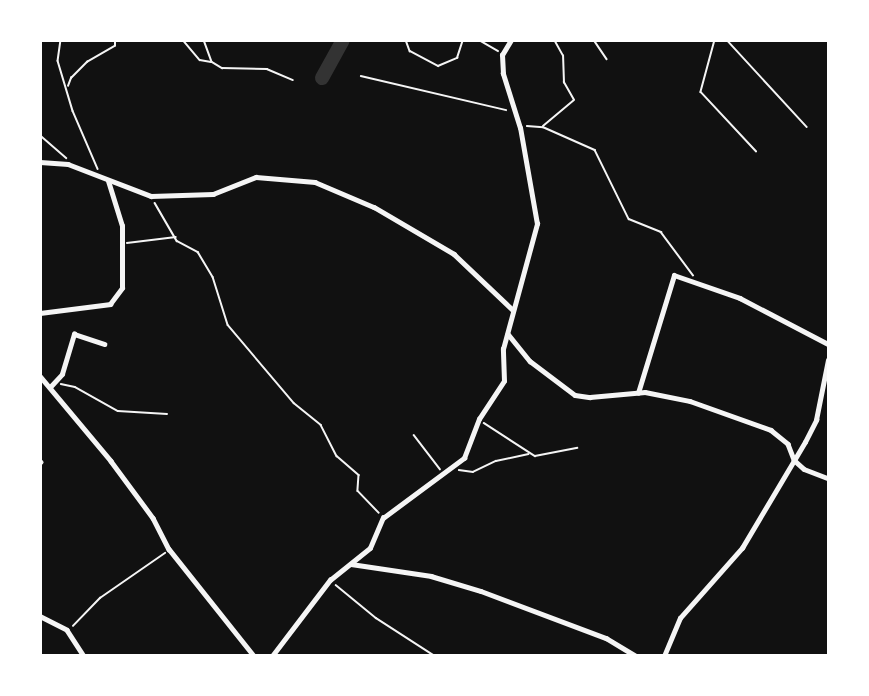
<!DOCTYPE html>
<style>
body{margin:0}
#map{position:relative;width:869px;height:696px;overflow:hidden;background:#111;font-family:"Libre Baskerville",serif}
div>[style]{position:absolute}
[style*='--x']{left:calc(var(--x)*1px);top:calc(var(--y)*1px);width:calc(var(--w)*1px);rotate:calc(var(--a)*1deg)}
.river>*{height:14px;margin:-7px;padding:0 7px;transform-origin:7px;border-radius:7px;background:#333}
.path>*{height:1.5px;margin:-0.75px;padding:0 0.75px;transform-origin:0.75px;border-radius:0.75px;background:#f5f5f5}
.minor>*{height:4.5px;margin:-2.25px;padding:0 2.25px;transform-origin:2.25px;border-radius:2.25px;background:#f5f5f5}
span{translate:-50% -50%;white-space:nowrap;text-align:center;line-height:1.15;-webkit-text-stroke:5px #fff;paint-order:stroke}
.frame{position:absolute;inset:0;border:42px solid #fff;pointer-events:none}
</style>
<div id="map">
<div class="river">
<i style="--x:322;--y:78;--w:43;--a:-61.1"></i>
</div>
<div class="path">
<i style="--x:61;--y:40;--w:21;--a:98"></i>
<i style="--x:58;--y:61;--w:52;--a:73.3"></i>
<i style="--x:73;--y:111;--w:63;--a:66.7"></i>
<i style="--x:183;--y:40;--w:26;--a:50"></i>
<i style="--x:200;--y:60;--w:11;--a:10"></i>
<i style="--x:204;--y:40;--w:23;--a:70"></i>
<i style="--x:212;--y:62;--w:12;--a:31"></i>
<i style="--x:222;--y:68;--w:45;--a:1.3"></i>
<i style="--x:267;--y:69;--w:28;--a:23"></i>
<i style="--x:406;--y:40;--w:12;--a:70"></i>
<i style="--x:410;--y:51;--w:32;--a:28"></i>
<i style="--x:438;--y:66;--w:21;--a:-23"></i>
<i style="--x:457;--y:58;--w:19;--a:-72"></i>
<i style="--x:479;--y:40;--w:22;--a:30"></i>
<i style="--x:594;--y:40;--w:23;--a:56"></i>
<i style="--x:715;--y:40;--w:54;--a:105.1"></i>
<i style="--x:701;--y:92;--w:81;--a:47"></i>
<i style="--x:727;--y:40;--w:118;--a:47.4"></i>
<i style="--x:361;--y:76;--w:149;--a:13.2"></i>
<i style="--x:68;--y:86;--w:9;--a:-69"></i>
<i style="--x:71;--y:78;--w:23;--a:-45"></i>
<i style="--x:87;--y:62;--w:32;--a:-30"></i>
<i style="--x:115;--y:46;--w:6;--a:-90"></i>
<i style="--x:527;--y:126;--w:16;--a:4"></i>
<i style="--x:543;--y:127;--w:57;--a:23.9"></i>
<i style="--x:595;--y:150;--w:77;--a:63.8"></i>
<i style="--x:629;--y:219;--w:35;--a:22"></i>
<i style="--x:661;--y:232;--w:54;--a:53.3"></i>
<i style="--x:543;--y:126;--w:40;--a:-40"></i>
<i style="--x:574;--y:100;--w:20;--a:-120"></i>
<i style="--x:564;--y:83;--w:27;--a:-92"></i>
<i style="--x:563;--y:56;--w:18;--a:-119"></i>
<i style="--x:40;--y:135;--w:35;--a:41"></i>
<i style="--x:155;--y:203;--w:44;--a:59.9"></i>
<i style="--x:177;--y:241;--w:24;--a:28"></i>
<i style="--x:198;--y:252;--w:29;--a:59"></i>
<i style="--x:213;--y:277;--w:50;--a:72.6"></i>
<i style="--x:228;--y:325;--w:102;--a:49.8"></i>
<i style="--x:294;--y:403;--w:35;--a:39"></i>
<i style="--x:321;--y:425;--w:35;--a:63"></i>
<i style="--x:337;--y:456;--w:29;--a:41"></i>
<i style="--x:359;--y:475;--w:16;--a:94"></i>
<i style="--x:358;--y:491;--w:30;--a:46"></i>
<i style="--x:127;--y:243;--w:49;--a:-7"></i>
<i style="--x:61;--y:384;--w:14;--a:12"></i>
<i style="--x:75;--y:387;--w:49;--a:29.2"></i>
<i style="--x:118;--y:411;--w:49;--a:3.5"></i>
<i style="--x:484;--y:423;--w:61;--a:32.9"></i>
<i style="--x:535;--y:456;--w:43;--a:-10.8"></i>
<i style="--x:414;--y:435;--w:43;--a:52.6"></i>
<i style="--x:459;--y:470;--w:14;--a:8"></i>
<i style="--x:473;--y:472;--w:25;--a:-26"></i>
<i style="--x:496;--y:461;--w:33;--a:-12"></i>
<i style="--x:336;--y:585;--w:52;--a:39.5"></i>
<i style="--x:376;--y:618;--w:70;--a:32.8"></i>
<i style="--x:73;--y:626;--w:39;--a:-46"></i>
<i style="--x:100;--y:598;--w:79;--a:-34.7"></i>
</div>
<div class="minor">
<i style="--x:40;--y:162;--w:28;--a:4"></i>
<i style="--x:68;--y:164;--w:89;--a:21.1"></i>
<i style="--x:151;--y:196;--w:62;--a:-1.8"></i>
<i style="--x:213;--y:194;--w:46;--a:-21.6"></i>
<i style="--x:256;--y:177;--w:59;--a:4.8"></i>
<i style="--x:315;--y:182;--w:64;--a:23"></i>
<i style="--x:374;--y:207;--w:93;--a:30.4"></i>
<i style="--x:454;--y:254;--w:80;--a:43.5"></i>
<i style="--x:40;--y:313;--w:71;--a:-7.3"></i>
<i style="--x:110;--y:304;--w:20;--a:-53"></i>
<i style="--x:122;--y:288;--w:62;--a:-90"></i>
<i style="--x:122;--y:226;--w:47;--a:-107.3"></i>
<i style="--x:508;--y:334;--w:35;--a:51"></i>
<i style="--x:530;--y:361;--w:56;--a:37.1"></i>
<i style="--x:575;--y:395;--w:15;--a:8"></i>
<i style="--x:590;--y:397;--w:55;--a:-5.2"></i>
<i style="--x:645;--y:392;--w:46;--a:11.3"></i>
<i style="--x:690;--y:401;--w:86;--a:19.7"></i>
<i style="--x:771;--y:430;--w:22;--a:39"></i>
<i style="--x:788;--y:444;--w:17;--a:69"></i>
<i style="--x:794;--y:460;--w:13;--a:42"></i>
<i style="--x:804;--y:469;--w:26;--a:21"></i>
<i style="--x:40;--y:376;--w:111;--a:50.1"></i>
<i style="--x:111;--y:461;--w:71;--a:53.6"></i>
<i style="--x:153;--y:518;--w:35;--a:63"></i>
<i style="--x:169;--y:549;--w:137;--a:51.5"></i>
<i style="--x:51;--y:386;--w:16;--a:-47"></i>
<i style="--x:62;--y:374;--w:42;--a:-73.3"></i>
<i style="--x:74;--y:334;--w:32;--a:18"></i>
<i style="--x:638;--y:393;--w:123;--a:-73"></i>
<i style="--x:674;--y:275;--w:70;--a:19.2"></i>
<i style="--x:740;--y:298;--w:99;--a:27.6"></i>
<i style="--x:40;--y:461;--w:1;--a:45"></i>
<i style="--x:351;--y:564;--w:81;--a:8.5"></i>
<i style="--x:431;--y:576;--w:52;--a:16.7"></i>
<i style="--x:481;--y:591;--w:134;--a:20.6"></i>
<i style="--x:606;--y:638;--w:35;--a:31"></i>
<i style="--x:40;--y:616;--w:30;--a:27"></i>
<i style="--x:67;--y:630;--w:31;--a:57"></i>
<i style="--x:272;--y:656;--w:96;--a:-52.7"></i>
<i style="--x:330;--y:580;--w:51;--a:-38.7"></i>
<i style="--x:370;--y:548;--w:33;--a:-67"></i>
<i style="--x:383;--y:518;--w:101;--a:-36.5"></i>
<i style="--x:464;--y:458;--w:42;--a:-69"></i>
<i style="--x:479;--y:419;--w:45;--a:-56.7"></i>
<i style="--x:504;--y:381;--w:32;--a:-92"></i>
<i style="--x:503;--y:349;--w:130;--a:-74.8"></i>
<i style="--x:537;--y:224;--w:97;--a:-100"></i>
<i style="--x:520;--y:128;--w:57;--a:-107.5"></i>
<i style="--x:503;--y:74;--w:19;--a:-93"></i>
<i style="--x:502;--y:55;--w:17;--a:-59"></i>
<i style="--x:664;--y:656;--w:41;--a:-67.2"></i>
<i style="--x:680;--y:618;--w:94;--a:-48.5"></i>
<i style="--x:742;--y:548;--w:123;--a:-59.3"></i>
<i style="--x:805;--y:442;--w:25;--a:-63"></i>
<i style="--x:816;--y:420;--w:61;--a:-78.7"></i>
</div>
<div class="frame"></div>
</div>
